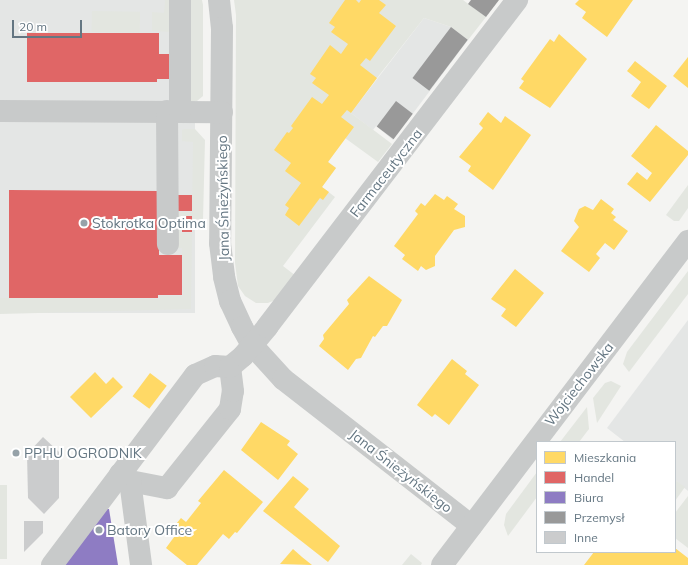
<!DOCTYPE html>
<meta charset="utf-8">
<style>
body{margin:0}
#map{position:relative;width:688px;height:565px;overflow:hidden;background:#f4f4f2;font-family:Mulish,sans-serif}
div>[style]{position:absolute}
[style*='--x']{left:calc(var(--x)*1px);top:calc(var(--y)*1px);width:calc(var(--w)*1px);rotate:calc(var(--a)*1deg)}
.built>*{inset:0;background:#e4e6e5;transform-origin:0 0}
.green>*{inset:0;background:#e3e6e0;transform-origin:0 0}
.homes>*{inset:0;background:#ffd966;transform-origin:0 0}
.shops>*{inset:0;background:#e06666;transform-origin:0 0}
.offices>*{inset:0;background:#8e7cc3}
.industry>*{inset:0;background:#999;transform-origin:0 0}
.building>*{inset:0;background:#cbcccd}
.minor>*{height:22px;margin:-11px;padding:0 11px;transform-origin:11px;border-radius:11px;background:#c8caca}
.dots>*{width:11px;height:11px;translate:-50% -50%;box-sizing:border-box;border:2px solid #fff;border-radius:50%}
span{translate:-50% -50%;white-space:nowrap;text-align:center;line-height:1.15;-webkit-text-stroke:4px #fff;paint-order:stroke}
.street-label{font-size:14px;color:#647682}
.poi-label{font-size:14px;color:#647682}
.left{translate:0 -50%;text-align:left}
.legend{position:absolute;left:536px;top:441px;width:140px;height:112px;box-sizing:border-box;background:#fff;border:1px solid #c1c8cd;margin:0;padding:5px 7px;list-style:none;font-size:12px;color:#647682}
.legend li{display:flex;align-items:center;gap:8px;height:20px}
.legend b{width:20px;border:1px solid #c1c8cd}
.scale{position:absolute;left:12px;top:20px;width:70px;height:18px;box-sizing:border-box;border:2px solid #647682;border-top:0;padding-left:5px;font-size:12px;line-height:14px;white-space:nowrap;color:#647682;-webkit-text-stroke:3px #fff;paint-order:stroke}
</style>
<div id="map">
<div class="built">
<i style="left:0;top:0;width:195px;height:313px"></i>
<i style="clip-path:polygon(424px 18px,451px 27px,468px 40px,393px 140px,376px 126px,373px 130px,351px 113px)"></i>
<i style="clip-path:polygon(688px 320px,688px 491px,675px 480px,675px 442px,625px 442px,607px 428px)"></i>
</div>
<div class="green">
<i style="clip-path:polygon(165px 0,171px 0,174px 32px,152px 31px,152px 12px,164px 13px)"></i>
<i style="clip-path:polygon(187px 0,202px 0,203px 5px,203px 96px,197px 101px,190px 101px)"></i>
<i style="clip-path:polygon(234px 0,463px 0,486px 17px,468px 40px,451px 27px,424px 18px,377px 78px,351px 113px,392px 144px,378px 162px,345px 138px,328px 162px,336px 168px,322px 187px,335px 197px,283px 266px,296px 276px,280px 298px,268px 303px,256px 303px,245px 296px,238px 286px,235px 263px,236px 15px)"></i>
<i style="left:92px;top:11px;width:48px;height:21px;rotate:1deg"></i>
<i style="clip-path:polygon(184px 129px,195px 129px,205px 140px,203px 220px,192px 219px,192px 216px,181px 216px,181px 233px,192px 233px,191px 309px,0 314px,0 298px,160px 299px,160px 296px,183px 296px,182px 248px,172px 248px,177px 212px,192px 212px,193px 142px,182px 141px,182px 130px)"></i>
<i style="clip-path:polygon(688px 185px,688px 208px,679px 221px,674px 221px,666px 215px)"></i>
<i style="clip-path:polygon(688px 271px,688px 294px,629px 372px,623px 364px,627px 352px)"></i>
<i style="clip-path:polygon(611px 381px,621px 386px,597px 423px,593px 398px,605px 383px)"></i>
<i style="clip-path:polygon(587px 407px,589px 429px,579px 442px,560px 442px)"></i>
<i style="clip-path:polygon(537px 472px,537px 497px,508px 536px,504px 525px,506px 514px)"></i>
<i style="clip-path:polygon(675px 480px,685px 487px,675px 501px)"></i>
<i style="left:0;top:485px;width:7px;height:74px"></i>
<i style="clip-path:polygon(688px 496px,688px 548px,675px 538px,675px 513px)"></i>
<i style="clip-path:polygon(411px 554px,422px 563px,421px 565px,402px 565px)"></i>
</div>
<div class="homes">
<i style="clip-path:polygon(345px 0,356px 0,359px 3px,361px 0,379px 0,386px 5px,379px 13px,396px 26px,370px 61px,366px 58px,360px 65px,377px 78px,351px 113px,347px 110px,341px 117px,354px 127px,328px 162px,336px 168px,322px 187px,329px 192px,323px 200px,320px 198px,299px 226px,285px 215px,289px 208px,285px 205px,301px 183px,285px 171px,291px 163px,274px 150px,287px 132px,289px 133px,293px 128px,291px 126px,312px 97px,322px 104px,329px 95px,312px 83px,316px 78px,310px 74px,330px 45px,341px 54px,348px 44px,331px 32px,335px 27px,329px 23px)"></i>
<i style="clip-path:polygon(579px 0,633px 0,607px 37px,582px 18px,586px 12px,575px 4px)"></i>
<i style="clip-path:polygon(559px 34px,587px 59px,550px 108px,519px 88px,524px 81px,521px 79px,550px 39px,554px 42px)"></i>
<i style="clip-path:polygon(688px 57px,688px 88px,673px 76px)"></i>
<i style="clip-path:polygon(635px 61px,667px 86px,649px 109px,631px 96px,641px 82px,627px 71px)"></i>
<i style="clip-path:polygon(488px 112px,501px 123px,505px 116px,531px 135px,493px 190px,468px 171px,471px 166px,459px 157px,483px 128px,479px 124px)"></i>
<i style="clip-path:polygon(656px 125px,688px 151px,688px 155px,650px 202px,627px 184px,637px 172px,647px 180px,652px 173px,631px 156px)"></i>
<i style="clip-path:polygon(435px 194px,444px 200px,447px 196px,458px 204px,454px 209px,465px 216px,465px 227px,454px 230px,435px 256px,435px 266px,426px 270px,421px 266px,418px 271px,402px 259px,405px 255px,394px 246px,418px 214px,415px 211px,421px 203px,425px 206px)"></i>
<i style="clip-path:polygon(601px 199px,614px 209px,611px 213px,616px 217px,613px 220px,628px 231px,614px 250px,605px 243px,596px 254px,600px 258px,589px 272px,561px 251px,579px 227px,574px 221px,579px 209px,585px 206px,593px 210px)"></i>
<i style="clip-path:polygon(515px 269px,544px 293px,516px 327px,501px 316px,506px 309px,491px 299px)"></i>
<i style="clip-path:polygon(369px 276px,402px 300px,387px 326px,383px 326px,375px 337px,373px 336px,361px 358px,356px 359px,348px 370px,319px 346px,324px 339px,323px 335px,349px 304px,347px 300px)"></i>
<i style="clip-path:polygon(452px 359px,467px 371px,465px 374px,479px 385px,449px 425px,435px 414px,432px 417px,417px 405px)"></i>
<i style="clip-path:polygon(95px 372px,106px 384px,113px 377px,123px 387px,91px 418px,70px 397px)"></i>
<i style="left:150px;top:373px;width:21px;height:29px;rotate:37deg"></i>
<i style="clip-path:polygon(261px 422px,290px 441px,287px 445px,298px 454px,278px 480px,241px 450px)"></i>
<i style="clip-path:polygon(224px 470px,263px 502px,237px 533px,235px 532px,229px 539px,223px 534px,197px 565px,187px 565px,166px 548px,177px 533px,172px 529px,181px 518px,186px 522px,201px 503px,198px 501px)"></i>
<i style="clip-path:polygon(293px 476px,309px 489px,294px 507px,340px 546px,328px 562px,263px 511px)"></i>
<i style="clip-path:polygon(675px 548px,688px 558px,688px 565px,584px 565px,594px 552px,675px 552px)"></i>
<i style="clip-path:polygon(293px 549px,302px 557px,312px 565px,280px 564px)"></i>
</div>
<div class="shops">
<i style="clip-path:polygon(27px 33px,159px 33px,159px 54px,174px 54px,173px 79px,157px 79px,157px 82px,27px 82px)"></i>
<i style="clip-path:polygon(9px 190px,159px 191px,159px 255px,182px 255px,182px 295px,158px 295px,158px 298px,9px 298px)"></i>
<i style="left:178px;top:195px;width:14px;height:16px"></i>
<i style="left:182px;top:216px;width:10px;height:16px"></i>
</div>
<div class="offices">
<i style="clip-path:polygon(102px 509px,109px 509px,118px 565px,59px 565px)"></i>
</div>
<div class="industry">
<i style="clip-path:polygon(471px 0,499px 0,486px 17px,468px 4px)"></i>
<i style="left:451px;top:27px;width:21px;height:64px;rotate:37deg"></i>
<i style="left:396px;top:101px;width:21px;height:32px;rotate:37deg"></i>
</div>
<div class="building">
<i style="clip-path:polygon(43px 437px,59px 452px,59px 498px,44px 514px,28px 498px,27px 454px)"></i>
<i style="clip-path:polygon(24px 521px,43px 521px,43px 533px,24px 552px)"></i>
</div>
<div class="minor">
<i style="--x:219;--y:0;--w:28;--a:84"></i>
<i style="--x:222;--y:28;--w:215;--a:90.5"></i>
<i style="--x:220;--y:243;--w:34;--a:83"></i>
<i style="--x:224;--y:277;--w:25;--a:76"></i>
<i style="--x:230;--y:301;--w:29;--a:65"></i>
<i style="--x:242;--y:327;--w:21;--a:61"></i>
<i style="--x:252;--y:345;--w:46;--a:47.6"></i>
<i style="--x:283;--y:379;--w:239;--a:37.9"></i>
<i style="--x:0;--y:111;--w:222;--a:0.3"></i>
<i style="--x:167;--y:111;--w:133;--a:89.6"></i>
<i style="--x:180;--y:111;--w:111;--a:-90"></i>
<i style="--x:120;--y:474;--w:12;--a:35"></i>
<i style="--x:130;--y:481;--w:38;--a:11"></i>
<i style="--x:167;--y:488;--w:101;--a:-51.4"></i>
<i style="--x:230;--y:409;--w:18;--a:-81"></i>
<i style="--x:233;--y:391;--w:24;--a:-97"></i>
<i style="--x:130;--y:481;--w:85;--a:82.5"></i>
<i style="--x:52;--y:565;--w:238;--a:-53"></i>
<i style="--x:195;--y:375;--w:22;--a:-24"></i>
<i style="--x:215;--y:366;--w:15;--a:4"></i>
<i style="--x:230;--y:367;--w:17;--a:-40"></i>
<i style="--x:243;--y:356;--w:38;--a:-50"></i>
<i style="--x:267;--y:327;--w:412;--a:-52.6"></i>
<i style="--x:442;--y:565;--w:407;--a:-52.8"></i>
</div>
<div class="dots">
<i style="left:84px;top:223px;background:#96a2a9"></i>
<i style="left:16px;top:453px;background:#96a2a9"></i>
<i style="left:99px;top:530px;background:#96a2a9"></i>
</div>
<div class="street-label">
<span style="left:386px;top:173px;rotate:-52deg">Farmaceutyczna</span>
<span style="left:223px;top:198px;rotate:-91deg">Jana Śnieżyńskiego</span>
<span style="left:579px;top:384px;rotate:-52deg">Wojciechowska</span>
<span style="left:401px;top:471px;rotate:38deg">Jana Śnieżyńskiego</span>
</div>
<div class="poi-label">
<span class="left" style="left:92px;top:223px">Stokrotka Optima</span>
<span class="left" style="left:24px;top:453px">PPHU OGRODNIK</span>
<span class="left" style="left:107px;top:530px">Batory Office</span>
</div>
<ul class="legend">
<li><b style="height:11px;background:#ffd966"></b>Mieszkania</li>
<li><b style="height:11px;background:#e06666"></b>Handel</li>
<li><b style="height:11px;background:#8e7cc3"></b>Biura</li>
<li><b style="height:11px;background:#999"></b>Przemysł</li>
<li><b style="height:11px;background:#cbcccd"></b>Inne</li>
</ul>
<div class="scale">20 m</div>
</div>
